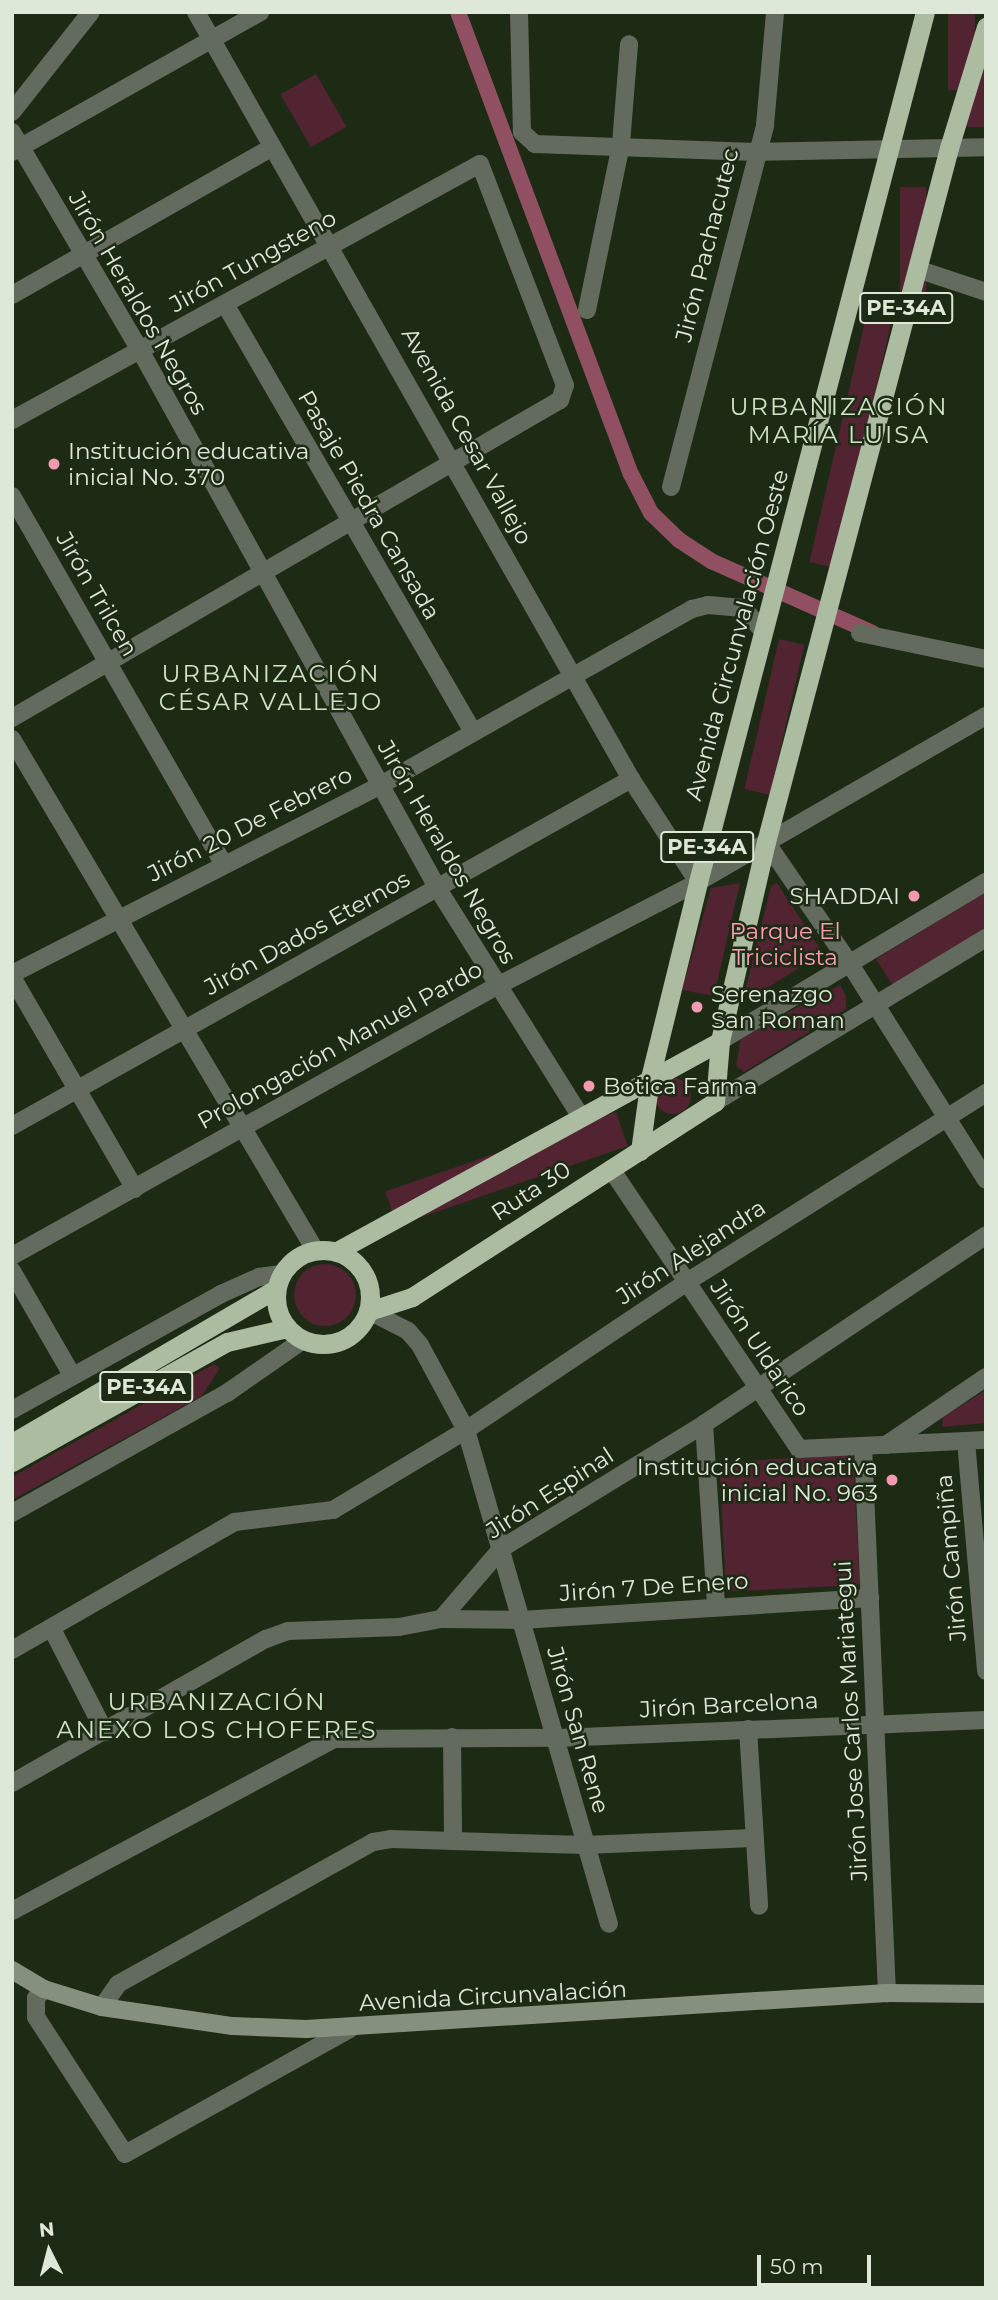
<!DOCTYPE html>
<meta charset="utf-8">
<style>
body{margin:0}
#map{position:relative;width:998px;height:2300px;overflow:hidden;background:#1d2b14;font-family:Montserrat,sans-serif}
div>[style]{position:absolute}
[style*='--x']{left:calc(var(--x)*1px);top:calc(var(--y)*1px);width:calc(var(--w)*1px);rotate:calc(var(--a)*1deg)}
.green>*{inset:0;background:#522331;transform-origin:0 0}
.round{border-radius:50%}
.canal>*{height:16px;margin:-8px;padding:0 8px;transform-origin:8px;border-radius:8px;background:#915062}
.minor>*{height:18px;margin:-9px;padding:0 9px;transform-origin:9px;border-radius:9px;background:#636b5f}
.tertiary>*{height:18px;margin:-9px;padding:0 9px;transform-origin:9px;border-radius:9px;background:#636b5f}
.secondary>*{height:18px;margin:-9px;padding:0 9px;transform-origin:9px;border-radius:9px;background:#85917e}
.trunk>*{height:19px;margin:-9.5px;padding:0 9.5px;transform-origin:9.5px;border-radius:9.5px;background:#abbca1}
.trunk>.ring{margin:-9.5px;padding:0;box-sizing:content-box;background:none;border:19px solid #abbca1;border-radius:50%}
.dots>*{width:19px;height:19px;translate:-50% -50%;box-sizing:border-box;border:4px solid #1d2b14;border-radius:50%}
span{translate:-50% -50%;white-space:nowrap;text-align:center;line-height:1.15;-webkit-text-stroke:5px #1d2b14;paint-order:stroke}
.shield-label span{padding:2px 5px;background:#1d2b14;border:2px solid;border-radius:5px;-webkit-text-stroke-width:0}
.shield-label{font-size:21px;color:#dee8d9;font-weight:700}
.street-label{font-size:23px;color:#dee8d9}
.poi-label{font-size:23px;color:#dee8d9}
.left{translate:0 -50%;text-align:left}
.right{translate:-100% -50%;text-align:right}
.park-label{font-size:23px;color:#fe9db6}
.neighbourhood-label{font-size:24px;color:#cfe3c5;letter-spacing:2px}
.frame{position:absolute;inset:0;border:14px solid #dee8d9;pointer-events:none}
.north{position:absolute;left:14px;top:2216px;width:70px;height:70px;-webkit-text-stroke:5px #1d2b14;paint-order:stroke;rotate:354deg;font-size:19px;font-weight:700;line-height:28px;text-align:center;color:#dee8d9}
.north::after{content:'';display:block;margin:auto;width:24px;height:32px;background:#dee8d9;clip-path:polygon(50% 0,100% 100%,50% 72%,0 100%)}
.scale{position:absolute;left:757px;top:2255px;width:114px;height:32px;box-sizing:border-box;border:4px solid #dee8d9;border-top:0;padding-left:9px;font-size:21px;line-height:24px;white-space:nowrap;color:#dee8d9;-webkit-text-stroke:5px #1d2b14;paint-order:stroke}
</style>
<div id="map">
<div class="green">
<i style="left:948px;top:12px;width:27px;height:78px"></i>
<i style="clip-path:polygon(986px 51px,986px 127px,967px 127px,964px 121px)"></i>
<i style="left:316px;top:74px;width:61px;height:41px;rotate:60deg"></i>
<i style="left:900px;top:187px;width:26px;height:105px"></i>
<i style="left:871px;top:295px;width:26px;height:274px;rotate:13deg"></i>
<i style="left:779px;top:639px;width:26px;height:154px;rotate:13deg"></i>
<i style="clip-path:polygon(740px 883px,714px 996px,682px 990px,711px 888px)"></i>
<i style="clip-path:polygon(777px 883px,823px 953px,754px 996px,745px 992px,771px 886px)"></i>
<i style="clip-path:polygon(986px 892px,986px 929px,893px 986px,876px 959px)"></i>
<i style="clip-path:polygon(840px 985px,846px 996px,846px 1009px,744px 1072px,736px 1066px,741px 1037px)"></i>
<i class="round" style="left:655px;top:1078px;width:36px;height:36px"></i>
<i style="left:616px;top:1112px;width:36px;height:244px;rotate:71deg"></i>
<i class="round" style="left:294px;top:1264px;width:62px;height:62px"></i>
<i style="clip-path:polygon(214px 1364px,220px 1368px,202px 1396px,12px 1500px,12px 1477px)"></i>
<i style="clip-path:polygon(986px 1390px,986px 1423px,942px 1427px,943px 1417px)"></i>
<i style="left:853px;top:1455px;width:130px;height:134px;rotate:87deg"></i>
</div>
<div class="canal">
<i style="--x:458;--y:12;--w:493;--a:69.5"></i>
<i style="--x:631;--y:474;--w:44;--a:62.9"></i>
<i style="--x:651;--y:513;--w:39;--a:44"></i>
<i style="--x:679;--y:540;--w:38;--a:33"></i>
<i style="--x:711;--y:561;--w:177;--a:24"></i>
</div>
<div class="minor">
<i style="--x:196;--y:12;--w:882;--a:60.44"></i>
<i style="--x:631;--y:779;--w:123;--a:57"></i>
<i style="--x:519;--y:12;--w:120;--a:88.6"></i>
<i style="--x:522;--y:132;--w:18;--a:43"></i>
<i style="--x:535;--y:144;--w:220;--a:2.1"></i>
<i style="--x:755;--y:152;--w:231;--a:-1.2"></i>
<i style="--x:12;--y:112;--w:127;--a:-51.7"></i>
<i style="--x:12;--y:132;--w:253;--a:59.6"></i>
<i style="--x:140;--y:350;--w:616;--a:61.06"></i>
<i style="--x:438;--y:889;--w:267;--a:57.9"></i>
<i style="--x:12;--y:152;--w:285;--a:-29.4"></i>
<i style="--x:917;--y:269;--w:73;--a:18.4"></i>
<i style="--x:12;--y:295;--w:299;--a:-29.6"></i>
<i style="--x:225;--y:304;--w:492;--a:59.9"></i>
<i style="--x:587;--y:310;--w:169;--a:-78.4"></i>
<i style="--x:621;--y:144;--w:100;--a:-85.4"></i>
<i style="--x:12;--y:420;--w:533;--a:-28.68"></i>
<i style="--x:480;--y:164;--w:237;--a:69"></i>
<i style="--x:565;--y:385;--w:16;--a:108"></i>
<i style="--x:560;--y:400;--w:634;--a:149.87"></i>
<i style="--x:671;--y:487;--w:374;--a:-75.4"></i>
<i style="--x:765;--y:125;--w:113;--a:-84.9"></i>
<i style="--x:12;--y:496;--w:423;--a:60.1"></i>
<i style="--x:860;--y:633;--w:129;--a:11.7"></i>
<i style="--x:12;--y:739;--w:594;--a:59.33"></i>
<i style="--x:766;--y:842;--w:148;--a:55.5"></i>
<i style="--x:850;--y:964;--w:255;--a:57.8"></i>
<i style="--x:12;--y:974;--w:412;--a:-27.1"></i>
<i style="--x:379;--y:786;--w:360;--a:-29.5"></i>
<i style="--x:692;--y:609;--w:16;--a:-14"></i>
<i style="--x:708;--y:605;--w:35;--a:5"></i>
<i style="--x:743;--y:608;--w:30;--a:49"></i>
<i style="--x:12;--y:977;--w:245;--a:59.9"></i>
<i style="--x:12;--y:1126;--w:710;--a:-29.27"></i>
<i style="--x:611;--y:1169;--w:337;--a:56.1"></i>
<i style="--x:799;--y:1449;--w:187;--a:-2.8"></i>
<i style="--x:12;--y:1256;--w:553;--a:-29.12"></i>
<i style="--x:495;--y:987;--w:229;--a:-27.3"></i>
<i style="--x:698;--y:882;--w:332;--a:-30"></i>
<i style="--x:12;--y:1271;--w:120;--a:60"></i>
<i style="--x:369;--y:1311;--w:44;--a:27.1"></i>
<i style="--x:408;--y:1331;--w:18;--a:49"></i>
<i style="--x:420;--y:1345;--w:97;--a:61.6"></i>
<i style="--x:466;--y:1430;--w:514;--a:73.86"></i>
<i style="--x:12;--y:1410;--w:239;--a:-29"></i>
<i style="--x:221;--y:1294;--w:42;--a:-24.1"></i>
<i style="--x:259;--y:1277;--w:22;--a:-8"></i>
<i style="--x:704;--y:1424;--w:183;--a:86.2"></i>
<i style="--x:966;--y:1441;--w:231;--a:85"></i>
<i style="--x:886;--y:1445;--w:121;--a:-34.2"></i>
<i style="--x:863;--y:1446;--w:548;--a:87.49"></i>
<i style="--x:12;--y:1513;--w:246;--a:-29.2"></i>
<i style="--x:227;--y:1393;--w:93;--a:-34.9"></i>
<i style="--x:441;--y:1619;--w:80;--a:0.7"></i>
<i style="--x:521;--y:1620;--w:350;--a:-3.6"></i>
<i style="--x:52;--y:1629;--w:116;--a:62.8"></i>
<i style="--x:12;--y:1650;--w:257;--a:-29.9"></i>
<i style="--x:235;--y:1522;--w:99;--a:-7"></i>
<i style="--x:333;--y:1510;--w:155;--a:-31"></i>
<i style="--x:466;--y:1430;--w:266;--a:-33.8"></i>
<i style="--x:687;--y:1282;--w:354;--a:-32.3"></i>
<i style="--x:748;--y:1729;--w:177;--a:86.4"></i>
<i style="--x:452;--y:1737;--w:104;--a:89.4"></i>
<i style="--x:12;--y:1783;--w:292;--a:-29.6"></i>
<i style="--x:266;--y:1639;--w:23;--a:-20"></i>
<i style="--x:288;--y:1631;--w:111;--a:-2.1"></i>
<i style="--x:399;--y:1627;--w:43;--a:-10.8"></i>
<i style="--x:441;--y:1619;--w:94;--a:-49.3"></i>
<i style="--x:502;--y:1548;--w:237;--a:-31.5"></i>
<i style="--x:704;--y:1424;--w:339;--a:-33.8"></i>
<i style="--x:12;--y:1911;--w:365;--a:-28.1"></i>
<i style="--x:334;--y:1739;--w:224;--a:-0.3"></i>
<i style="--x:558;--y:1738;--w:428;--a:-2.4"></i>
<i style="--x:44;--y:1989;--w:12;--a:132"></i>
<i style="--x:36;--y:1998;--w:19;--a:90"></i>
<i style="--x:36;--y:2017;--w:163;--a:57"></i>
<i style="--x:125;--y:2154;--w:257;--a:-29.1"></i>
<i style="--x:102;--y:2007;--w:28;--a:-55"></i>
<i style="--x:118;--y:1984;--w:292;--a:-29.1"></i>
<i style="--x:373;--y:1842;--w:18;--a:-9"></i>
<i style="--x:391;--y:1839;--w:194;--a:1.8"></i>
<i style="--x:585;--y:1845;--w:168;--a:-2.4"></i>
</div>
<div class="tertiary">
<i style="--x:720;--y:1041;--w:310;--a:-30.9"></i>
<i style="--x:715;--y:1102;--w:317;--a:-31.2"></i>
</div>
<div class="secondary">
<i style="--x:12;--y:1970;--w:37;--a:31"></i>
<i style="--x:44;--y:1989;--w:61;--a:17.2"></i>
<i style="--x:102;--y:2007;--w:132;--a:8.3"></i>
<i style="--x:233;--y:2026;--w:73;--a:2.4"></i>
<i style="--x:306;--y:2029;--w:582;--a:-3.55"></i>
<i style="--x:887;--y:1993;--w:99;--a:0.6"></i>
</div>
<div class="trunk">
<i style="--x:640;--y:1151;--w:74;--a:-82.2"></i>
<i style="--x:650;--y:1078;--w:202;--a:-76.2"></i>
<i style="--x:698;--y:882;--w:899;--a:-75.38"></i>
<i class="ring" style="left:276px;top:1250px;width:75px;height:75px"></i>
<i style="--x:337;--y:1251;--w:437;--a:-28.7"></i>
<i style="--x:369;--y:1311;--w:45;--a:-18"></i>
<i style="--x:412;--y:1297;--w:360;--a:-32.8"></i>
<i style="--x:715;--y:1102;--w:61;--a:-85.3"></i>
<i style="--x:720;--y:1041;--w:204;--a:-77"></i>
<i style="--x:766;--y:842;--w:718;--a:-75.23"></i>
<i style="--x:949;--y:148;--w:127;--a:-73"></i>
<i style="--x:12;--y:1443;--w:306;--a:-30.3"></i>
<i style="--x:12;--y:1462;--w:246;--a:-29.2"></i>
<i style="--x:227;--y:1342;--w:62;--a:-13.1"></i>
</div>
<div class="dots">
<i style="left:54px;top:464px;background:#f19ab1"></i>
<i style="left:914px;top:896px;background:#f19ab1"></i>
<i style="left:697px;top:1007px;background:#f19ab1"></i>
<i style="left:589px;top:1086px;background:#f19ab1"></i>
<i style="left:892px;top:1480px;background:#f19ab1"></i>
</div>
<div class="shield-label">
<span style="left:906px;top:308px">PE-34A</span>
<span style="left:707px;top:847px">PE-34A</span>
<span style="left:146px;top:1387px">PE-34A</span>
</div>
<div class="street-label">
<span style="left:707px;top:245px;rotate:-76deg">Jirón Pachacutec</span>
<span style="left:253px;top:261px;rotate:-29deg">Jirón Tungsteno</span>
<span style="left:138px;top:303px;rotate:60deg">Jirón Heraldos Negros</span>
<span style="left:467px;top:436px;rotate:61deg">Avenida Cesar Vallejo</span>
<span style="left:369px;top:505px;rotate:60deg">Pasaje Piedra Cansada</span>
<span style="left:97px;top:594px;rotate:60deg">Jirón Trilcen</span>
<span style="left:737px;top:635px;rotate:-75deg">Avenida Circunvalación Oeste</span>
<span style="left:250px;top:824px;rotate:-27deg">Jirón 20 De Febrero</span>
<span style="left:447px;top:852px;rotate:60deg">Jirón Heraldos Negros</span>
<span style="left:307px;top:933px;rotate:-29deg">Jirón Dados Eternos</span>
<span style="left:340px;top:1045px;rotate:-29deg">Prolongación Manuel Pardo</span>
<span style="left:531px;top:1191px;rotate:-33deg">Ruta 30</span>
<span style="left:691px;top:1252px;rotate:-33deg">Jirón Alejandra</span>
<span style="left:760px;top:1348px;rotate:56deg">Jirón Uldarico</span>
<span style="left:550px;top:1493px;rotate:-33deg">Jirón Espinal</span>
<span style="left:951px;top:1558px;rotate:-95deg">Jirón Campiña</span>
<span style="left:654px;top:1587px;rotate:-4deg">Jirón 7 De Enero</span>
<span style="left:729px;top:1705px;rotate:-3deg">Jirón Barcelona</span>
<span style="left:851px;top:1721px;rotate:-93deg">Jirón Jose Carlos Mariategui</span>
<span style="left:578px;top:1730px;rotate:74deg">Jirón San Rene</span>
<span style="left:493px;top:1996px;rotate:-3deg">Avenida Circunvalación</span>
</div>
<div class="poi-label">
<span class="left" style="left:68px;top:464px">Institución educativa<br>inicial No. 370</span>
<span class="right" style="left:900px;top:896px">SHADDAI</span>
<span class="left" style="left:711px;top:1007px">Serenazgo<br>San Roman</span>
<span class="left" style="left:603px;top:1086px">Botica Farma</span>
<span class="right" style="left:878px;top:1480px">Institución educativa<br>inicial No. 963</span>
</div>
<div class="park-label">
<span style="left:785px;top:944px">Parque El<br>Triciclista</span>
</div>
<div class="neighbourhood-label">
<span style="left:839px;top:421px">URBANIZACIÓN<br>MARÍA LUISA</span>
<span style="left:271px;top:688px">URBANIZACIÓN<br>CÉSAR VALLEJO</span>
<span style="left:217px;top:1716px">URBANIZACIÓN<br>ANEXO LOS CHOFERES</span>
</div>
<div class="frame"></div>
<div class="north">N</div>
<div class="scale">50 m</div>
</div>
